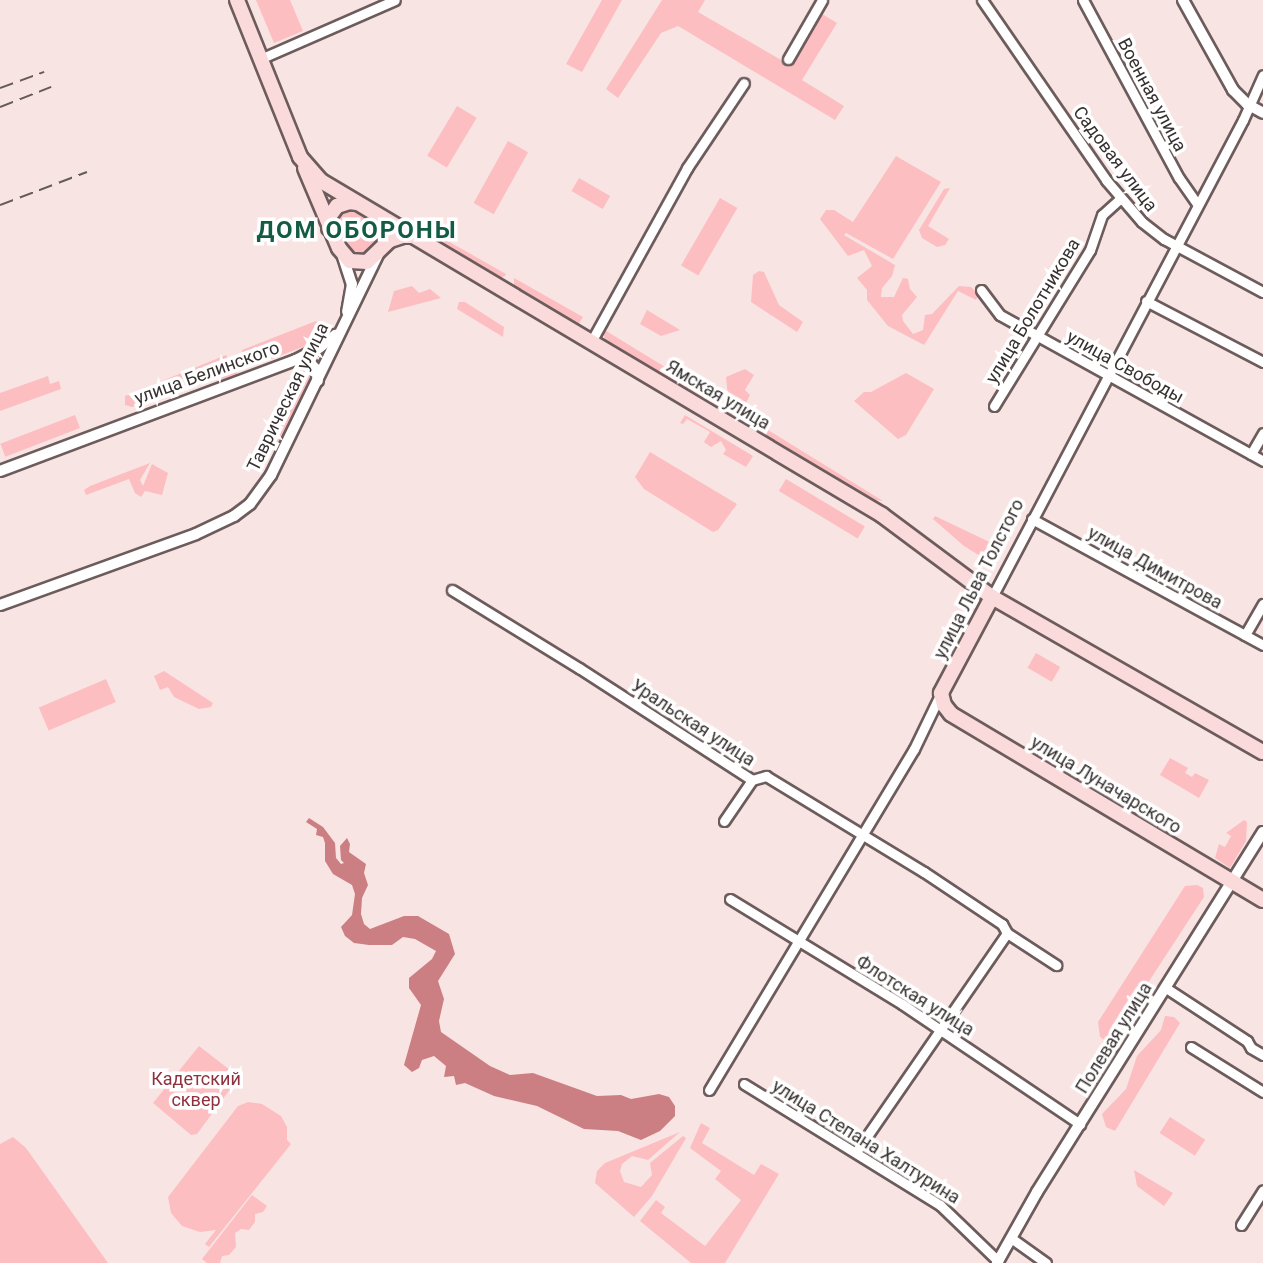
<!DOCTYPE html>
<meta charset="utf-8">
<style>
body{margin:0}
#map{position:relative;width:1263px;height:1263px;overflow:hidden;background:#f9e4e4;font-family:Roboto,sans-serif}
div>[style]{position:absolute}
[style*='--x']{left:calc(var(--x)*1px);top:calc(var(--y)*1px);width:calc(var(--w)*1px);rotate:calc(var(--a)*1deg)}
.green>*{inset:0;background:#fdbec1;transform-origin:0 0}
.water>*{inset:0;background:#cb7f83}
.roads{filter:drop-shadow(2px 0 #6d5c5c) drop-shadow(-2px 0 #6d5c5c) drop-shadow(0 2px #6d5c5c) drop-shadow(0 -2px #6d5c5c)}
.minor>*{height:9px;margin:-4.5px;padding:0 4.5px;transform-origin:4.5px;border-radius:4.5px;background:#fff}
.tertiary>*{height:10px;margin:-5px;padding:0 5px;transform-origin:5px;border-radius:5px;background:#fff}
.primary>*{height:14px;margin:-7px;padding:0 7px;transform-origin:7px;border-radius:7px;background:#fbdadc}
.rail>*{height:2px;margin-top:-1px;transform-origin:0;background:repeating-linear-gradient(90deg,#645a5a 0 14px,transparent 0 21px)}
span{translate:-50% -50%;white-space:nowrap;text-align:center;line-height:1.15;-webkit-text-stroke:7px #fff;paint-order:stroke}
.street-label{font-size:18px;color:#373030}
.park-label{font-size:18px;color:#8e313d}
.district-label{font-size:24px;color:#135b43;font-weight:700;letter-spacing:2px}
</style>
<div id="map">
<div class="green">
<i style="clip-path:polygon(256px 0,290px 0,303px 31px,274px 43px)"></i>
<i style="clip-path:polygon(602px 0,622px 0,582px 72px,566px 64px)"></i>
<i style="clip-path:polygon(662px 0,705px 0,698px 12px,783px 61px,814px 9px,837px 23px,802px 80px,844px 106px,835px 120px,678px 26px,661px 33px,618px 98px,606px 89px)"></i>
<i style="left:457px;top:106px;width:23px;height:58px;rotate:31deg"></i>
<i style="left:508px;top:141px;width:23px;height:71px;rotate:29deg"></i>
<i style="clip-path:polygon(896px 156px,941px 182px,893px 259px,846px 233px,844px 235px,895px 265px,892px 276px,882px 288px,881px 297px,894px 297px,903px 278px,908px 279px,910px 289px,917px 297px,902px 315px,903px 321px,913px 334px,923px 330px,925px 315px,932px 314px,959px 286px,971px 287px,979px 294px,976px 300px,958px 291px,924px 345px,888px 326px,867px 300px,867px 290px,857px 278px,872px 266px,864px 250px,848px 256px,820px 219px,826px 210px,834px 210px,853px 222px)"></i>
<i style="left:579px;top:178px;width:36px;height:15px;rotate:30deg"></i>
<i style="clip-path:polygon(950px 188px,928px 226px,949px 239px,945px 245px,937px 247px,922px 238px,919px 230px,944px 189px)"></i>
<i style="left:720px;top:198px;width:20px;height:78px;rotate:30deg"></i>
<i style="clip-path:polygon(344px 207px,373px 221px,377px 227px,377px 237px,365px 255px,352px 254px,335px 222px,336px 213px)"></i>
<i style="clip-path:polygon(432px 232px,506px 274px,505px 276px,498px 278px,429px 237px)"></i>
<i style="clip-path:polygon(759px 271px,764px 272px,779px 305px,803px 322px,797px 332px,751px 302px,753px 275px)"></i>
<i style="clip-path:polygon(514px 278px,583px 317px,578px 325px,514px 287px)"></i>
<i style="clip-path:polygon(412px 286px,419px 293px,430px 289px,441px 298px,388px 312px,394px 291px)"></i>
<i style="clip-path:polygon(459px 302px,465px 302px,504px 327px,503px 337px,457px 309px)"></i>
<i style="clip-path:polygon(647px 310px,680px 330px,661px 336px,640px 324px)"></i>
<i style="clip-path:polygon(316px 321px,320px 327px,316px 342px,253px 366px,243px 358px,242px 350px)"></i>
<i style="clip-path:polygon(603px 329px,742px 414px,734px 418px,605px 341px)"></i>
<i style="clip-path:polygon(226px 355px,238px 375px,223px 381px,210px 376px,132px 407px,125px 405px,125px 396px)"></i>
<i style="clip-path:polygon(301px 365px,310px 371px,312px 378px,280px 446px,273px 447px,300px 381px,295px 367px)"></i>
<i style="clip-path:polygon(745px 369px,754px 375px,745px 390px,750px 395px,744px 407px,728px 397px,726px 377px)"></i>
<i style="clip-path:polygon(906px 373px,934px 389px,906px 435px,898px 439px,854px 401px,864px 392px,871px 392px)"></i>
<i style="clip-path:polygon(48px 376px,50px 384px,59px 381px,61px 389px,0 411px,0 393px)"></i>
<i style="left:75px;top:415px;width:14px;height:80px;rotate:69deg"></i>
<i style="clip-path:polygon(685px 415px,753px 456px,746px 467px,723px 454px,726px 450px,721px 441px,711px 447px,704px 442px,710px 432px,687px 419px,683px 424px,680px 423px)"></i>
<i style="clip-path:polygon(747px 417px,883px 501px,874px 500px,747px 426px)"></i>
<i style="clip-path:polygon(650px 452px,737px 504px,718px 530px,713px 532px,644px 489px,635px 477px)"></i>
<i style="clip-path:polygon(150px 463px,140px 480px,143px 486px,152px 464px,168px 473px,162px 495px,145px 491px,141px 497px,135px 493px,129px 479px,86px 495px,84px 490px,90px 486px)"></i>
<i style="left:786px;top:479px;width:92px;height:14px;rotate:31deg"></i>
<i style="clip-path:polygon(935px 516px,1002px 548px,993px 564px,964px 546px,933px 519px)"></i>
<i style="left:1036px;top:653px;width:28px;height:17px;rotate:30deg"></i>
<i style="clip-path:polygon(164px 671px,213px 703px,211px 707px,199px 709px,174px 697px,168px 687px,160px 690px,154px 676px)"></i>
<i style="left:106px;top:679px;width:25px;height:73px;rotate:67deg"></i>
<i style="clip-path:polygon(1170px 758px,1188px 768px,1185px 773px,1192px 777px,1195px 773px,1209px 780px,1199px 798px,1160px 775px)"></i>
<i style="clip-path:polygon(1244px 820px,1247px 822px,1246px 841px,1230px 868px,1215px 858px,1219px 844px,1225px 847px,1231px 836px,1226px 833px)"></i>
<i style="clip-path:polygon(1197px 885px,1203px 888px,1204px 897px,1110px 1041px,1107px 1042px,1100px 1037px,1098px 1022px,1185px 886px)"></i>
<i style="clip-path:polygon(1165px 1016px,1174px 1017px,1180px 1023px,1115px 1131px,1106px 1127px,1102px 1114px,1126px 1089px,1137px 1056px,1161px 1030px)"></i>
<i style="clip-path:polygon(199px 1046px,239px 1077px,197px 1134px,191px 1135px,153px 1103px)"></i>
<i style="clip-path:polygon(248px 1102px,262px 1104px,281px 1116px,287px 1127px,287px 1140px,291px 1144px,209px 1247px,205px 1244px,216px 1230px,200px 1232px,182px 1226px,171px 1213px,168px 1197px,238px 1106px)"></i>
<i style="left:1170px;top:1117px;width:42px;height:19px;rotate:33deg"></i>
<i style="clip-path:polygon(701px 1123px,710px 1128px,702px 1143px,754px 1175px,761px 1164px,779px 1174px,725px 1263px,691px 1263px,640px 1221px,656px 1200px,665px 1207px,661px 1213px,705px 1246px,741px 1200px,715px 1179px,721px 1171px,690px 1148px)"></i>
<i style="clip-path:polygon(680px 1132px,648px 1160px,632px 1156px,622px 1164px,620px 1171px,624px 1182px,641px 1187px,652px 1175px,650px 1163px,683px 1136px,686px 1138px,652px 1196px,634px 1217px,595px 1183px,597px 1171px,605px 1163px)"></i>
<i style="clip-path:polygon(13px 1137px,26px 1148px,108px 1263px,0 1263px,0 1144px)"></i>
<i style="clip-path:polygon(1134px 1170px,1173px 1193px,1164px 1206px,1137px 1186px)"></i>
<i style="clip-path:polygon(252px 1195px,267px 1206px,263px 1212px,255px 1214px,255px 1222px,249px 1230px,241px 1229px,235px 1233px,236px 1247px,229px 1255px,222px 1256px,220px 1263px,207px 1263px,202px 1259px)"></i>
</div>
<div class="water">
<i style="clip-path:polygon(309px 818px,323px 827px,335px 843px,336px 858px,341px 864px,344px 863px,341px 860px,340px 846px,347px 838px,350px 844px,349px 852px,366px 864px,364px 873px,368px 885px,362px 898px,361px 914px,364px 924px,370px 929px,404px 916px,418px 916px,449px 934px,455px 954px,438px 981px,444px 999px,439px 1021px,441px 1032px,490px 1066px,510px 1075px,533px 1073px,597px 1096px,621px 1095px,631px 1099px,659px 1094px,669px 1097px,675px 1106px,675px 1116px,660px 1131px,641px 1140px,618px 1131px,584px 1129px,537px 1106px,494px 1096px,465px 1083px,456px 1085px,454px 1076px,444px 1077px,446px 1066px,434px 1056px,422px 1060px,419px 1068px,412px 1072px,404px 1065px,421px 1005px,409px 988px,409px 978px,432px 959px,436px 951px,415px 939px,403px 937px,392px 945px,369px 945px,354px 943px,345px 936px,341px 927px,352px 915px,355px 894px,352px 885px,333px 874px,325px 861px,325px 843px,323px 837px,316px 835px,317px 829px,306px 822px)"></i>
</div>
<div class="roads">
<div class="minor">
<i style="--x:982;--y:0;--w:219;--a:55.4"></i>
<i style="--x:1106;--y:180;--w:55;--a:49.4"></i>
<i style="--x:1142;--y:222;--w:28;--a:38"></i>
<i style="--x:1164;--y:239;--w:112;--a:28.2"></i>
<i style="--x:1083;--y:0;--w:202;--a:61.7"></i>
<i style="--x:1179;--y:178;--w:32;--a:55"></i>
<i style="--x:260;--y:59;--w:147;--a:-23.6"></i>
<i style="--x:788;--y:59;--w:68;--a:-60"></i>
<i style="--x:981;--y:290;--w:31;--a:53"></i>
<i style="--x:1000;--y:315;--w:301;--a:29"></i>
<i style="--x:1146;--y:301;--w:132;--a:27.5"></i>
<i style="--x:591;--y:342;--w:199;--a:-61.1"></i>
<i style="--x:687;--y:168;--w:102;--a:-56.2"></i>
<i style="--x:994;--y:406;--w:183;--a:-58.4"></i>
<i style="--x:1090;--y:250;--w:37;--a:-71"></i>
<i style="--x:1102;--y:215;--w:25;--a:-42"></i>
<i style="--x:1251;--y:454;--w:24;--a:-60"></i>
<i style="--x:1032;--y:519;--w:263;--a:28.6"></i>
<i style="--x:452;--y:590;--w:149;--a:31.6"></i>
<i style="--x:579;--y:668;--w:206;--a:32.9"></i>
<i style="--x:752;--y:780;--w:15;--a:-16"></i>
<i style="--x:766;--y:776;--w:185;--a:31.3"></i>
<i style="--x:924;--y:872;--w:94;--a:33.7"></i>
<i style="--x:1002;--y:924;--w:10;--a:61"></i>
<i style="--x:1007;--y:933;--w:59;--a:33.1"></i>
<i style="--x:992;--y:597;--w:539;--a:-62.25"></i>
<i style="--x:1243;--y:120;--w:49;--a:-66"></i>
<i style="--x:1245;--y:635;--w:36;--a:-60"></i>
<i style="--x:724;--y:821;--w:50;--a:-55.7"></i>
<i style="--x:730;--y:899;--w:202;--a:31.4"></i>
<i style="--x:902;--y:1004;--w:215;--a:34"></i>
<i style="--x:1166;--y:988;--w:97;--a:33.2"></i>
<i style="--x:1247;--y:1041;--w:8;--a:60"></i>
<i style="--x:1251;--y:1048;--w:14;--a:30"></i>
<i style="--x:1191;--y:1047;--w:85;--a:32"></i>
<i style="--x:744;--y:1084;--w:230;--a:31.7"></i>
<i style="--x:940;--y:1205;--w:81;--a:44"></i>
<i style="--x:709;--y:1090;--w:398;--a:-59"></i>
<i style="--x:914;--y:749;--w:62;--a:-64.3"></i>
<i style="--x:856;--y:1152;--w:266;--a:-55.4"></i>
<i style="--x:1241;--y:1225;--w:41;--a:-57.8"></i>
<i style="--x:1011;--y:1238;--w:43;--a:35.5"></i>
</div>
<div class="tertiary">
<i style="--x:1183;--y:0;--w:103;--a:60.9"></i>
<i style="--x:1233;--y:90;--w:20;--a:45"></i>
<i style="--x:1247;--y:104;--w:18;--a:29"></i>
<i style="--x:343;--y:257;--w:28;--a:72"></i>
<i style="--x:352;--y:284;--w:28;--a:100"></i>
<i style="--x:296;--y:360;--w:16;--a:15"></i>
<i style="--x:311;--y:364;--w:7;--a:45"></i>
<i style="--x:316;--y:369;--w:12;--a:81"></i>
<i style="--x:0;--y:471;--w:316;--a:-20.6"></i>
<i style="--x:296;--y:360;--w:26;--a:-28"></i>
<i style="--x:319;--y:348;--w:21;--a:-39"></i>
<i style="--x:0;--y:605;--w:208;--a:-19.9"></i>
<i style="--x:196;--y:534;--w:42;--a:-25.3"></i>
<i style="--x:234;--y:516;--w:20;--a:-37"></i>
<i style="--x:250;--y:504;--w:36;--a:-54"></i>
<i style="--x:271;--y:475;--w:245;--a:-64.1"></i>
<i style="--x:997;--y:1263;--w:81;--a:-60.6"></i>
<i style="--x:1037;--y:1192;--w:425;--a:-57.9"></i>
</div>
<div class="primary">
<i style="--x:237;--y:0;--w:169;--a:68.1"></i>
<i style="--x:300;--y:157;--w:32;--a:49"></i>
<i style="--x:321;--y:181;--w:653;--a:30.77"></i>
<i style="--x:882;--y:515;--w:137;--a:36.7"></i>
<i style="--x:992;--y:597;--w:312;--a:29.8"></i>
<i style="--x:305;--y:168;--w:87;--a:67"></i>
<i style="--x:339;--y:248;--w:17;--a:50"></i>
<i style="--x:350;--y:261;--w:17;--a:3"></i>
<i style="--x:367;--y:262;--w:32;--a:-44"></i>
<i style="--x:390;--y:240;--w:13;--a:-18"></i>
<i style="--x:402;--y:236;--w:12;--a:0"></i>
<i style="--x:329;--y:228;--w:11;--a:-90"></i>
<i style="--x:329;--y:217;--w:14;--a:-54"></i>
<i style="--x:337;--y:206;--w:13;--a:-18"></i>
<i style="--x:349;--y:202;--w:8;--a:7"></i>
<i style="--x:992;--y:597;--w:109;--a:118"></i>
<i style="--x:941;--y:693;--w:12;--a:76"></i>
<i style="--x:944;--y:705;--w:11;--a:52"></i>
<i style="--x:951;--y:714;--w:363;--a:30.8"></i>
</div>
</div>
<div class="rail">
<i style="--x:0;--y:88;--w:47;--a:-20"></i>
<i style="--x:0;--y:107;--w:55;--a:-21.4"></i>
<i style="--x:0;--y:205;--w:93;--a:-20.8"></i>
</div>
<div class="street-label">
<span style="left:1152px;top:95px;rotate:62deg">Военная улица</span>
<span style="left:1115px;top:159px;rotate:53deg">Садовая улица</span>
<span style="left:1033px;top:311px;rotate:-59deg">улица Болотникова</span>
<span style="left:1125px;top:367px;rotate:29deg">улица Свободы</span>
<span style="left:207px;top:373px;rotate:-20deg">улица Белинского</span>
<span style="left:718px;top:395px;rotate:31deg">Ямская улица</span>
<span style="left:288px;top:397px;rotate:-64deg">Таврическая улица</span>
<span style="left:1155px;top:568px;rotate:29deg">улица Димитрова</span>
<span style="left:979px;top:579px;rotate:-63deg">улица Льва Толстого</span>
<span style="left:693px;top:723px;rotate:33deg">Уральская улица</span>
<span style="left:1106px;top:785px;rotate:31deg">улица Луначарского</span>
<span style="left:915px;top:996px;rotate:32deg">Флотская улица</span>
<span style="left:1114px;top:1038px;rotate:-58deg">Полевая улица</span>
<span style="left:866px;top:1142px;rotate:32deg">улица Степана Халтурина</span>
</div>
<div class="park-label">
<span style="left:196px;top:1090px">Кадетский<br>сквер</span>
</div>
<div class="district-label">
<span style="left:357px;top:231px">ДОМ ОБОРОНЫ</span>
</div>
</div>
